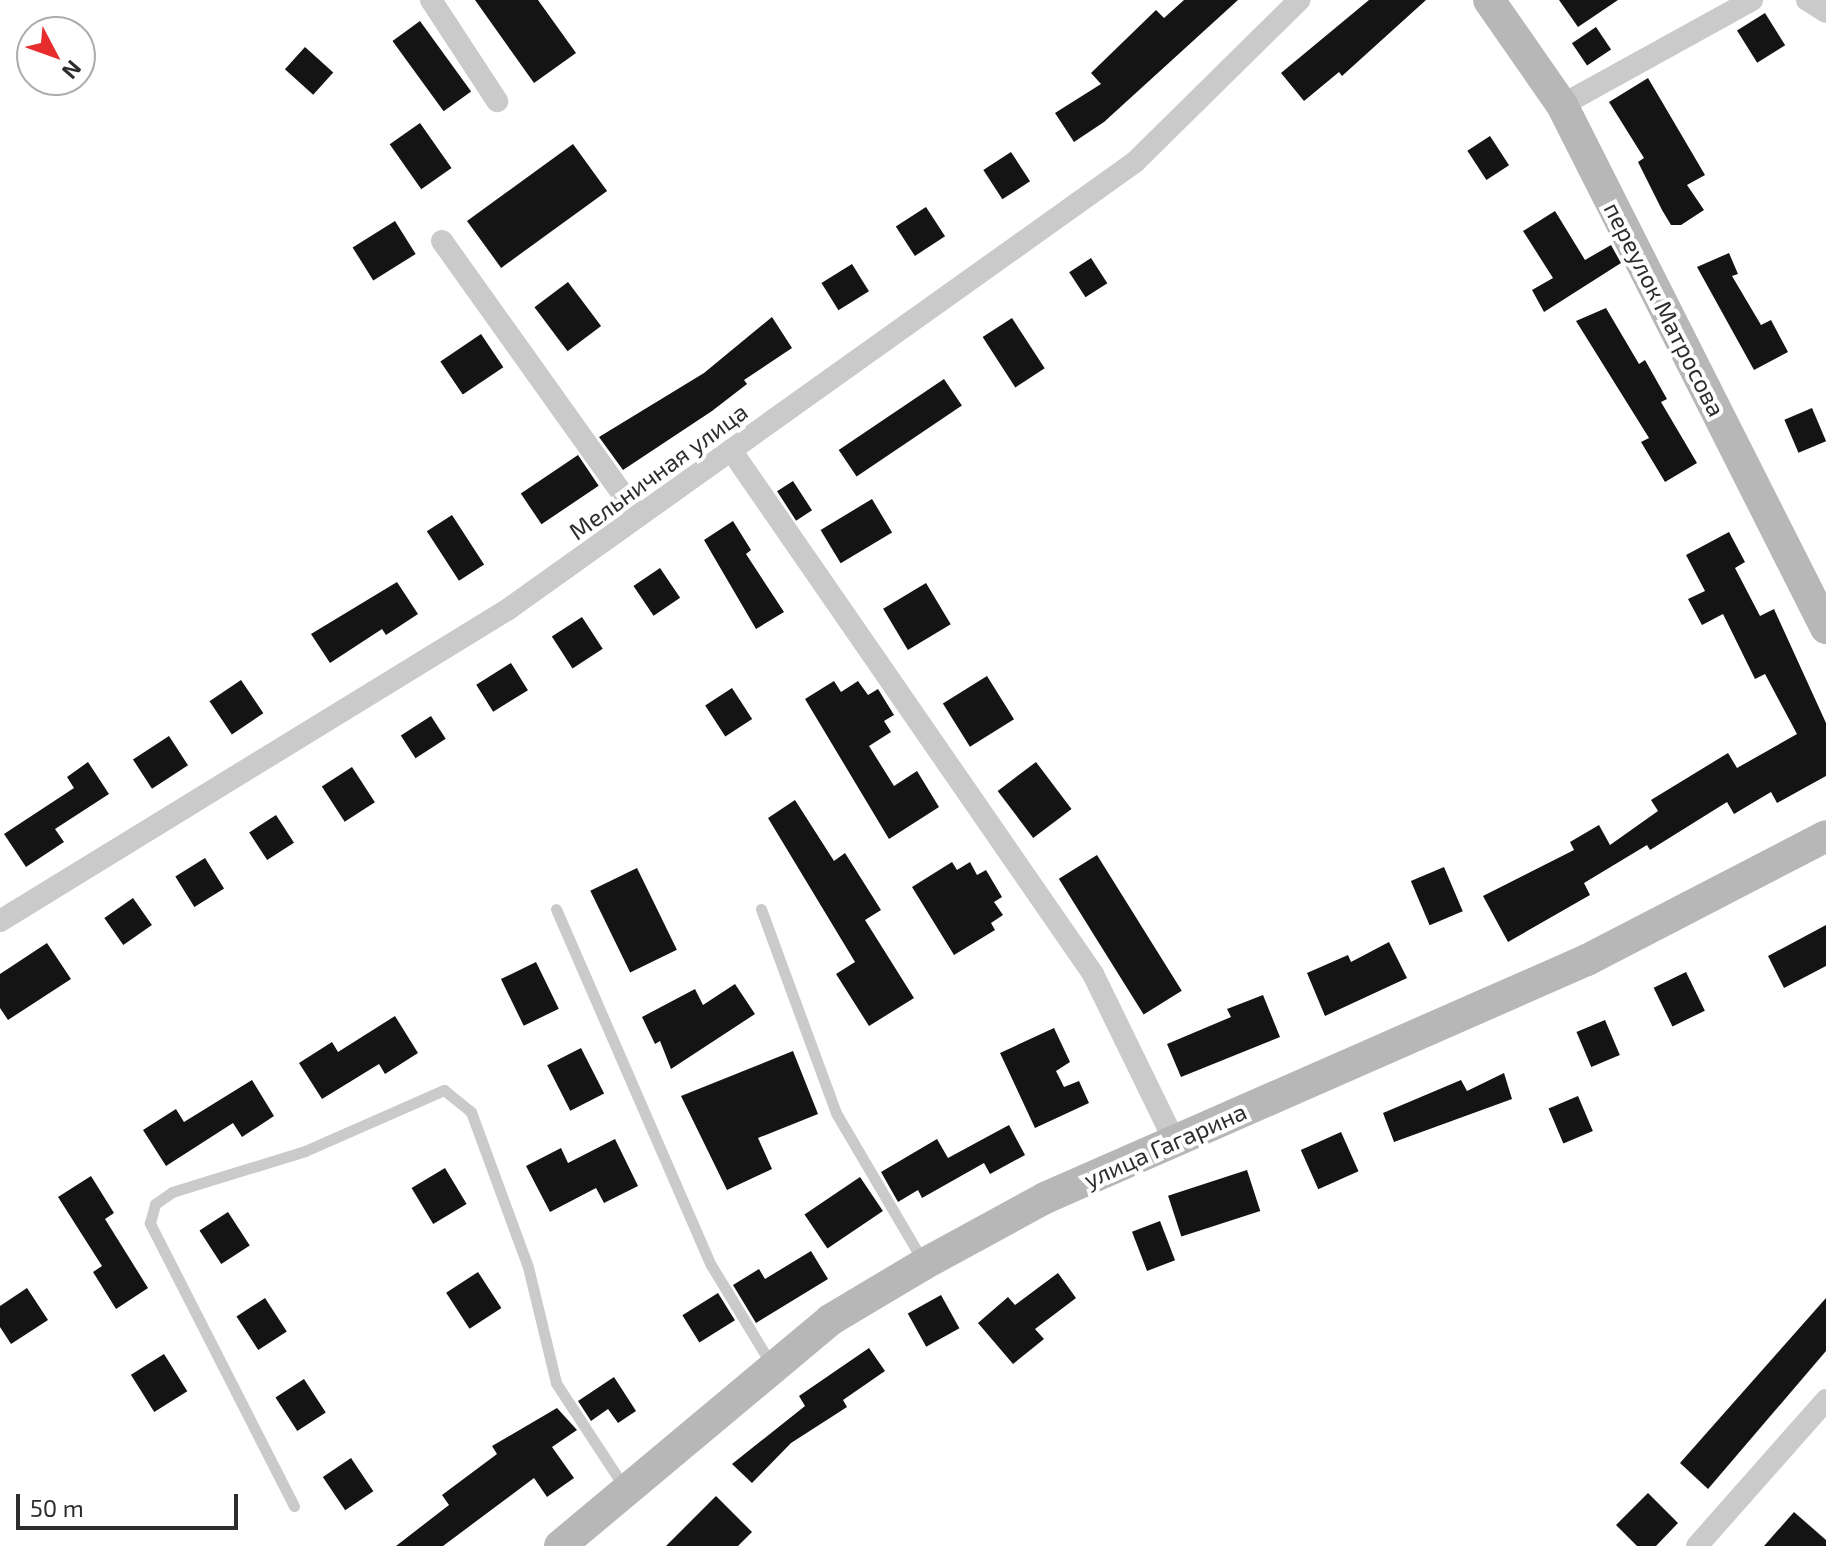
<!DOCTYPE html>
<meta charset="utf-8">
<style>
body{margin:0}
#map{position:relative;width:1826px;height:1546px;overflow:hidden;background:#fff;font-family:"Exo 2",sans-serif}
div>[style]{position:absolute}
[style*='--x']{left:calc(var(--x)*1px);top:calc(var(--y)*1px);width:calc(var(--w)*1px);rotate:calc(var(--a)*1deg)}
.building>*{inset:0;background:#141414;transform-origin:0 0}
.lane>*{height:11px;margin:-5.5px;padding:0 5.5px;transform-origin:5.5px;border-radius:5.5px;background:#cacaca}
.street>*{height:22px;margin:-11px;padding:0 11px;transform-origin:11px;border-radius:11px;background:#cacaca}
.secondary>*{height:32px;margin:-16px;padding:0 16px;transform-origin:16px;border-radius:16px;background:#b7b7b7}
span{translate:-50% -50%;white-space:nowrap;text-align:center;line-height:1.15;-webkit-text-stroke:8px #fff;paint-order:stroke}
.street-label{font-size:24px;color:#2d2d2d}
.north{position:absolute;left:16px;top:16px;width:80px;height:80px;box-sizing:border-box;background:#fff;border:2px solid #ababab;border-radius:50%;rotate:131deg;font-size:22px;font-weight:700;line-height:32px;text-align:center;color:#2d2d2d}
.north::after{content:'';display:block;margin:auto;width:28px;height:36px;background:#e72c2e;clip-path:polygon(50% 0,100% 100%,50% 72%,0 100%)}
.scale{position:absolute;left:16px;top:1494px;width:222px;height:36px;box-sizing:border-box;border:4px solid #2d2d2d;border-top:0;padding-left:10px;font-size:24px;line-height:28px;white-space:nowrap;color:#2d2d2d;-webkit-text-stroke:6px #fff;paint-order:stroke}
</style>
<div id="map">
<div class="building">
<i style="clip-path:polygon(475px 0,538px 0,576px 53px,534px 83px)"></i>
<i style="clip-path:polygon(1184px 0,1238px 0,1104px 122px,1074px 142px,1055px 113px,1101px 84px,1091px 73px,1156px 10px,1164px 18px)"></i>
<i style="clip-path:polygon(1369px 0,1426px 0,1342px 76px,1339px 72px,1304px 101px,1281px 73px)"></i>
<i style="clip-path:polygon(1559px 0,1618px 0,1578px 27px)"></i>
<i style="left:1765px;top:13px;width:38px;height:33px;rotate:58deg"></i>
<i style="left:420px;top:21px;width:87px;height:34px;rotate:54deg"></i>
<i style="left:1596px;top:27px;width:27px;height:29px;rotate:56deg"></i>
<i style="left:305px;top:47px;width:38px;height:30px;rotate:42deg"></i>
<i style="clip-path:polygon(1648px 78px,1705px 175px,1687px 185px,1704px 210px,1681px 225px,1671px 225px,1662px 210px,1638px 162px,1644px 158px,1609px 102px)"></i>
<i style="left:420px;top:123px;width:55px;height:37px;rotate:55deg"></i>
<i style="left:1490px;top:136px;width:35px;height:27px;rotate:57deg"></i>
<i style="left:573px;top:144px;width:58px;height:131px;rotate:54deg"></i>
<i style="left:1011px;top:152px;width:35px;height:33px;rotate:57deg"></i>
<i style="left:926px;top:207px;width:35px;height:36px;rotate:57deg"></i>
<i style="clip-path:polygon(1555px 211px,1585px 260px,1611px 245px,1621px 263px,1544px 312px,1532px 290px,1553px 278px,1523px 231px)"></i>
<i style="left:395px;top:221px;width:39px;height:50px;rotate:58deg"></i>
<i style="clip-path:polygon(1729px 253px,1738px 274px,1732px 276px,1761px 325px,1771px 320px,1788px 352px,1754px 370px,1697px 267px)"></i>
<i style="left:1091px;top:258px;width:30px;height:26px;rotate:57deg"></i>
<i style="left:852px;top:264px;width:32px;height:36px;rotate:58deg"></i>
<i style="left:568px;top:282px;width:55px;height:42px;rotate:53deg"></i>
<i style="clip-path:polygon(1606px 308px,1639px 364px,1645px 360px,1667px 399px,1661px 402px,1697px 463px,1665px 482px,1641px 442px,1649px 438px,1576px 321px)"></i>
<i style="clip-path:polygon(772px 317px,792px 348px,744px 380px,747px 384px,712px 411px,623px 470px,599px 437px,704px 373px)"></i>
<i style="left:1012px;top:318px;width:60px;height:35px;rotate:57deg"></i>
<i style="left:481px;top:334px;width:40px;height:49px;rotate:56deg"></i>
<i style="left:944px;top:379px;width:32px;height:127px;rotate:56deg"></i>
<i style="left:1812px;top:408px;width:36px;height:30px;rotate:67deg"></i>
<i style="left:578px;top:455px;width:37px;height:69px;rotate:56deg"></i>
<i style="left:793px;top:481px;width:35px;height:19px;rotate:57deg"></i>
<i style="left:872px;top:499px;width:39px;height:60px;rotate:59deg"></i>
<i style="left:452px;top:515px;width:59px;height:30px;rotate:57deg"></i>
<i style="clip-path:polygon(733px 521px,751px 550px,746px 554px,784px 612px,756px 629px,704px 540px)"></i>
<i style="clip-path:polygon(1729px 532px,1745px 562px,1735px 568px,1760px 616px,1774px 609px,1826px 723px,1826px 776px,1777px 803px,1771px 792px,1734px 814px,1727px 802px,1650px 850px,1647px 845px,1584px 883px,1590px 895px,1508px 942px,1483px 896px,1574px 850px,1570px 842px,1599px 825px,1610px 845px,1658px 811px,1651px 800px,1728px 753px,1737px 768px,1797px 734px,1765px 674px,1755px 679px,1723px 614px,1702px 625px,1688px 599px,1705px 591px,1686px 555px)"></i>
<i style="left:660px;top:568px;width:36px;height:32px;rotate:56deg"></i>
<i style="clip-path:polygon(397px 582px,418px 614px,386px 635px,382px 629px,330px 663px,311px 634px)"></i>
<i style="left:926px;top:583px;width:48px;height:50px;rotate:59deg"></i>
<i style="left:582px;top:617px;width:38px;height:36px;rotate:57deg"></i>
<i style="left:511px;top:663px;width:32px;height:41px;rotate:58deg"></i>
<i style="left:987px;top:676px;width:51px;height:52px;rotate:58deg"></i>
<i style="left:241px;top:680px;width:40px;height:38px;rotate:56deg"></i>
<i style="clip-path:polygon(834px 681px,841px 692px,858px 681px,868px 695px,878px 689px,894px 715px,884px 721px,891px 732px,869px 746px,894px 786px,917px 771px,939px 807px,889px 839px,805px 699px)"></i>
<i style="left:732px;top:688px;width:37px;height:32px;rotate:57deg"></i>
<i style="left:431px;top:716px;width:27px;height:36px;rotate:57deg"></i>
<i style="left:169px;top:736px;width:35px;height:43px;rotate:57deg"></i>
<i style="clip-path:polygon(88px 762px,109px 794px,55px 829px,64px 842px,26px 867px,4px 834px,74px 788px,67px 777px)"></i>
<i style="left:1036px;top:762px;width:59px;height:48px;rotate:53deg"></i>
<i style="left:352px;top:767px;width:42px;height:36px;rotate:57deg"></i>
<i style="clip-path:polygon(795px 800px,834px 861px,845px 853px,881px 910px,865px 920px,914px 998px,869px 1026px,836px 974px,855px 962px,768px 818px)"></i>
<i style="left:276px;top:815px;width:33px;height:32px;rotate:57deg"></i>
<i style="left:1097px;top:855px;width:160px;height:45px;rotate:58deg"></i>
<i style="left:205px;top:858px;width:36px;height:35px;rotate:58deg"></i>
<i style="clip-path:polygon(952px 862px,957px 870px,970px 862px,977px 875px,986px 870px,1002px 897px,994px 902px,1003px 915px,991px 923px,995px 930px,954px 955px,912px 887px)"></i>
<i style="left:1444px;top:867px;width:48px;height:36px;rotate:67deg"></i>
<i style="left:637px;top:868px;width:91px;height:52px;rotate:64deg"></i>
<i style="left:133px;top:898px;width:33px;height:35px;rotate:55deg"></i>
<i style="clip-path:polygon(1826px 925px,1826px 966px,1784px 988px,1768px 956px)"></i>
<i style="clip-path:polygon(1389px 942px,1407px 978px,1325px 1016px,1307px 973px,1348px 955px,1351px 962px)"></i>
<i style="clip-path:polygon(47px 943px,71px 979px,8px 1020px,0 1008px,0 974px)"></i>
<i style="left:536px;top:962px;width:52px;height:39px;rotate:64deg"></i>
<i style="left:1686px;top:972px;width:43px;height:36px;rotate:64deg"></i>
<i style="clip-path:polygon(735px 984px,755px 1014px,671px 1069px,660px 1041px,655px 1044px,642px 1017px,695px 989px,703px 1005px)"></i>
<i style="clip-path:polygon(1263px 995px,1280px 1037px,1181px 1077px,1167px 1044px,1231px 1017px,1227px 1009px)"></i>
<i style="clip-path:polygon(395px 1016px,418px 1053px,385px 1074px,379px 1064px,322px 1099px,299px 1063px,332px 1042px,338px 1052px)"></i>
<i style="left:1605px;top:1020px;width:38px;height:31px;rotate:67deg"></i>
<i style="clip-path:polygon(1054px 1028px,1070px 1062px,1056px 1071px,1064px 1087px,1079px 1081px,1089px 1103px,1035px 1128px,1000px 1053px)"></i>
<i style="left:581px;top:1048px;width:51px;height:38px;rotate:63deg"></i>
<i style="clip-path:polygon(793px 1051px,818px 1114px,758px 1138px,772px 1169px,727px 1190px,681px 1096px)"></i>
<i style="clip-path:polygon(1504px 1073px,1512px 1099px,1394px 1142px,1383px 1113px,1461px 1080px,1467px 1091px)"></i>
<i style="clip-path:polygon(252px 1080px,274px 1116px,242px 1137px,233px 1123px,166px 1166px,143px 1130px,176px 1109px,184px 1122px)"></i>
<i style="left:1578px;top:1096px;width:38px;height:32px;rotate:67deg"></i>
<i style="clip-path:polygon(1009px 1125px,1025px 1155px,990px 1174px,984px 1163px,922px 1198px,918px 1190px,898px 1202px,881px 1172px,937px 1139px,948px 1158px)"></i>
<i style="left:1341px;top:1132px;width:43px;height:44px;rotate:66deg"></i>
<i style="clip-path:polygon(615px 1139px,638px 1186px,604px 1203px,596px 1188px,550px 1212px,526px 1166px,561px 1148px,568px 1163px)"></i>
<i style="left:445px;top:1168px;width:42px;height:39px;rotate:59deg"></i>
<i style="left:1247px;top:1170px;width:43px;height:83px;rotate:72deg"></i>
<i style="clip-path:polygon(91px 1176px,114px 1213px,105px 1219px,148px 1288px,116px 1309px,93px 1272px,102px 1266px,58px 1197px)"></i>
<i style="left:860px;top:1177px;width:41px;height:67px;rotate:56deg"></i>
<i style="left:228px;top:1212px;width:40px;height:34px;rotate:57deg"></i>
<i style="left:1160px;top:1221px;width:42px;height:30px;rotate:69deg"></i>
<i style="clip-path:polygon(811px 1251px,828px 1279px,756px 1323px,733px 1285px,759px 1269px,765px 1279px)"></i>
<i style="left:478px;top:1272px;width:43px;height:38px;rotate:57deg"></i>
<i style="clip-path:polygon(1058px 1273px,1076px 1298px,1035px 1329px,1044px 1339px,1013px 1364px,978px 1323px,1008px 1297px,1015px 1305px)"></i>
<i style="clip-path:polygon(27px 1288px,48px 1320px,11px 1344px,0 1327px,0 1306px)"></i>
<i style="left:718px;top:1293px;width:32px;height:42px;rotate:58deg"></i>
<i style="left:941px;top:1295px;width:38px;height:38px;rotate:61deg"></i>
<i style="left:265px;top:1298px;width:40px;height:34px;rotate:57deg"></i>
<i style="clip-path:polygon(1826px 1298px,1826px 1351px,1708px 1489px,1680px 1463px)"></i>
<i style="clip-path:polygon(869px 1348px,885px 1371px,843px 1400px,847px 1407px,791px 1443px,752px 1483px,732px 1464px,805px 1406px,799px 1396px)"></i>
<i style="left:164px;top:1354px;width:44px;height:39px;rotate:58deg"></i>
<i style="clip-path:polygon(614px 1377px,636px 1411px,618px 1423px,608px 1409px,591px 1421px,578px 1401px)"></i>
<i style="left:304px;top:1379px;width:40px;height:34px;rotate:57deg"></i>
<i style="clip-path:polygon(557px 1408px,577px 1430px,552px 1447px,574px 1478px,547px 1497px,534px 1478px,443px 1546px,396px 1546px,449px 1505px,442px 1495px,497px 1454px,492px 1446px)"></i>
<i style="left:351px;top:1458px;width:40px;height:34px;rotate:56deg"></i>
<i style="clip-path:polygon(1648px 1493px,1678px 1523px,1656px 1546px,1637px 1546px,1616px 1525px)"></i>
<i style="clip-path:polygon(716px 1496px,752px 1532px,738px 1546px,666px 1546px)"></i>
<i style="clip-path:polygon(1794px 1512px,1826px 1540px,1826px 1546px,1764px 1546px)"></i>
</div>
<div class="lane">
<i style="--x:556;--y:909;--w:388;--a:66.5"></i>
<i style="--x:711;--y:1265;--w:116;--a:58.8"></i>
<i style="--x:761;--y:909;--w:217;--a:69.8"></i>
<i style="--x:836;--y:1113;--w:174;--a:59.6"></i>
<i style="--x:294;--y:1506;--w:318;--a:-117"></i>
<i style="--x:150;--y:1223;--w:20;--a:-75"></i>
<i style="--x:155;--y:1204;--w:21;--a:-35"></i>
<i style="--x:172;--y:1192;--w:139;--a:-17.1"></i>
<i style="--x:305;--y:1151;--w:152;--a:-23.7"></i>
<i style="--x:444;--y:1090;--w:35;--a:39"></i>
<i style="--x:471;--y:1112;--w:165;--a:69.8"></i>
<i style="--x:528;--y:1267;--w:119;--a:76.4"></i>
<i style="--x:556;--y:1383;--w:124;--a:56.8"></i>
</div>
<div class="street">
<i style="--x:431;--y:0;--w:121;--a:56.8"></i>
<i style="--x:1807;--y:0;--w:22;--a:32"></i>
<i style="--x:1562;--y:105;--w:217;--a:-28.9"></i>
<i style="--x:442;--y:241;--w:338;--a:54.5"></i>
<i style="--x:731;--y:450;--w:637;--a:55.36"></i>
<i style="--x:1093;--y:974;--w:185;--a:64"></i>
<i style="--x:0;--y:921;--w:595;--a:-31.53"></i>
<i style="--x:507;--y:610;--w:771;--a:-35.5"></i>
<i style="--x:1135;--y:162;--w:231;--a:-44.6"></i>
<i style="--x:1697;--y:1546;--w:195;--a:-48.5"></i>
</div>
<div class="secondary">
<i style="--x:1489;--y:0;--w:128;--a:55.2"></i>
<i style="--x:1562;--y:105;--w:586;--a:63.22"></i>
<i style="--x:560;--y:1546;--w:352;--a:-39.9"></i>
<i style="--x:830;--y:1320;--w:109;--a:-30.8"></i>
<i style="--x:924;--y:1264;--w:138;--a:-28.6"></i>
<i style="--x:1045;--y:1198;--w:592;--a:-23.71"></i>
<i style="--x:1587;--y:960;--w:269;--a:-27.4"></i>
</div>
<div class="street-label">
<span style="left:1665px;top:309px;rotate:63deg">переулок Матросова</span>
<span style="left:658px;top:471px;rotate:-36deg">Мельничная улица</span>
<span style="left:1165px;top:1145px;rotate:-24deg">улица Гагарина</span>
</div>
<div class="north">N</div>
<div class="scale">50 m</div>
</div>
